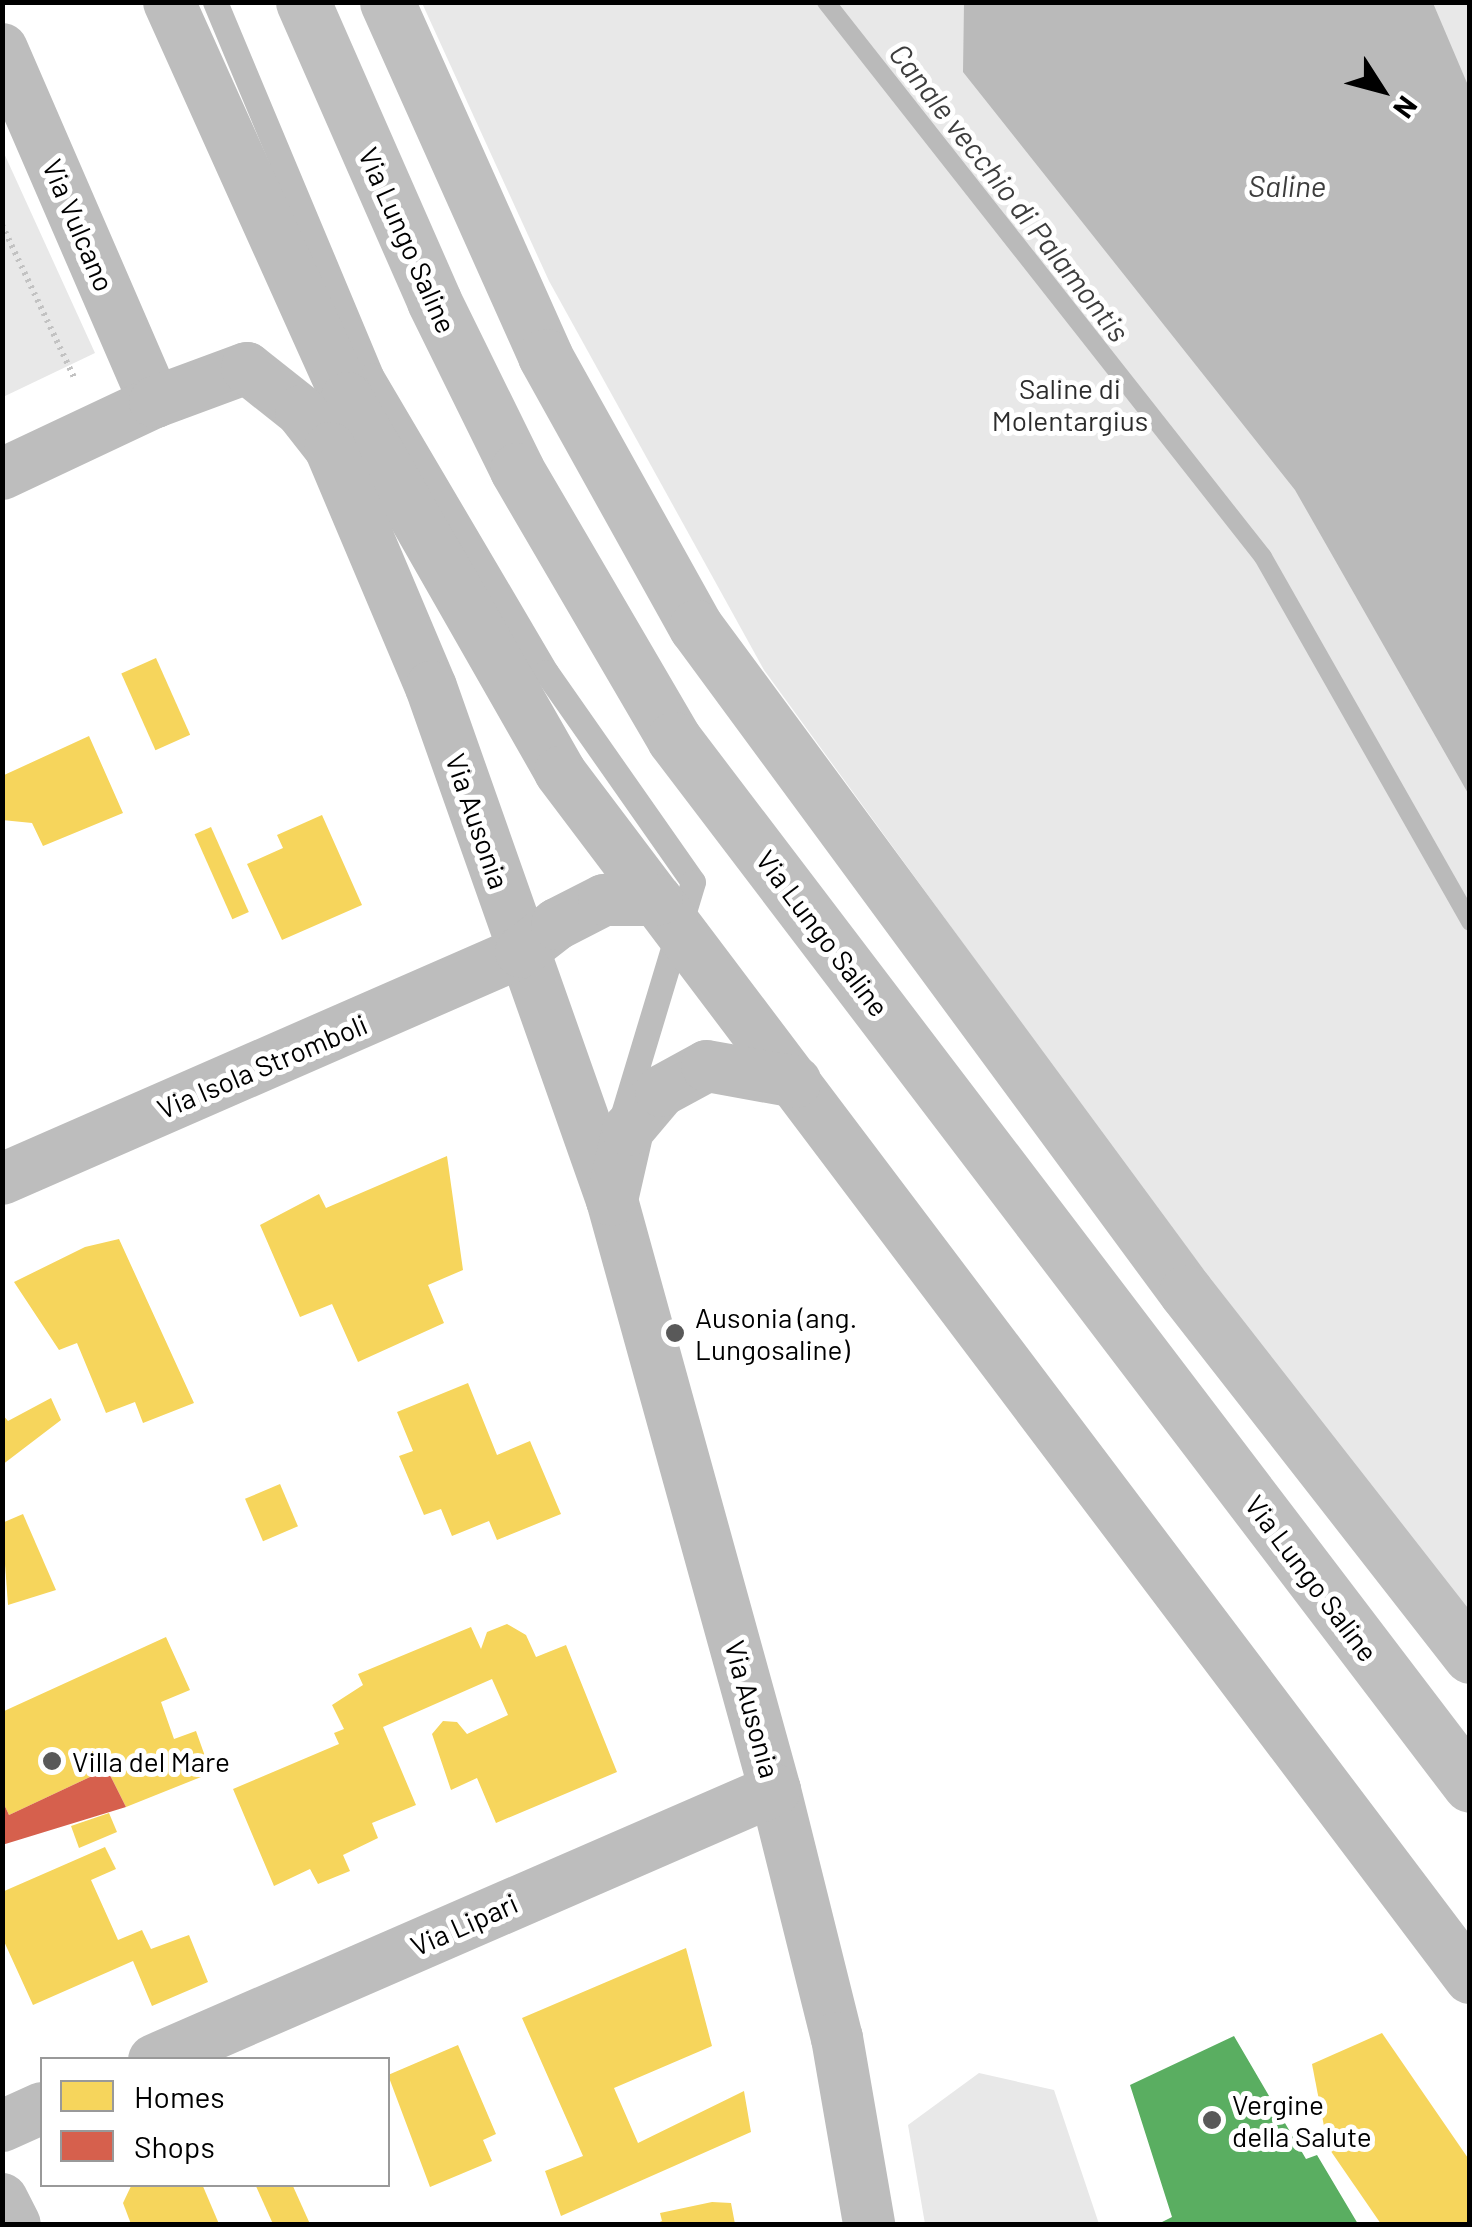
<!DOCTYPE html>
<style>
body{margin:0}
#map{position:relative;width:1472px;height:2227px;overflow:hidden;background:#fff;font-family:Barlow,sans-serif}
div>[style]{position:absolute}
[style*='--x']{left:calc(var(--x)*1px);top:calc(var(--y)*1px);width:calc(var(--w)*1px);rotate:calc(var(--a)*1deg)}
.green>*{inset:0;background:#e8e8e8}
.water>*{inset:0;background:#bababa}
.homes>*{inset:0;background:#f6d55c;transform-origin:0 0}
.shops>*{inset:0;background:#d6604d}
.public>*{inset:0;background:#5aae61}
.stream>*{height:18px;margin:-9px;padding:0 9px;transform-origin:9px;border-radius:9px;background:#bababa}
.path>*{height:6px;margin-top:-3px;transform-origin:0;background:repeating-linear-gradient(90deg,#c2c2c2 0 2.5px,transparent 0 7.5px)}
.lane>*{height:25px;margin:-12.5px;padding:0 12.5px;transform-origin:12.5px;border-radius:12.5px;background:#bdbdbd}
.street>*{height:52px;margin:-26px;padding:0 26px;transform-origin:26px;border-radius:26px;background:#bdbdbd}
.secondary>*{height:55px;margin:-27.5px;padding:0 27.5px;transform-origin:27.5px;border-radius:27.5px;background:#bfbfbf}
.dots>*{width:28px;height:28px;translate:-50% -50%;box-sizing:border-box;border:5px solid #fff;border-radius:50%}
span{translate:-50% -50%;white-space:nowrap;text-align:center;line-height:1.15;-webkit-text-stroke:10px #fff;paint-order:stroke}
.street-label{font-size:28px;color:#000}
.park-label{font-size:28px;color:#2c2c2c}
.poi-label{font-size:28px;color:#000}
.left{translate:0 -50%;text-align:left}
.water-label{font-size:30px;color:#3d3d3d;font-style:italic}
.frame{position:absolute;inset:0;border:5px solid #000;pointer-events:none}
.legend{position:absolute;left:40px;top:2057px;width:350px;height:130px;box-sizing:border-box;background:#fff;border:2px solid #999;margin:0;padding:12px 18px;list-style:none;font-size:30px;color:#000}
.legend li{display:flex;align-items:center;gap:20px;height:50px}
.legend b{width:50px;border:2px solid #999}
.north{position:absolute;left:1332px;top:40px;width:100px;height:100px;-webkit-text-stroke:8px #fff;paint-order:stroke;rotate:126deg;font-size:28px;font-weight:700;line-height:40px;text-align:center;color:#000}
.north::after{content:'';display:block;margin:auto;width:35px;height:45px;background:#000;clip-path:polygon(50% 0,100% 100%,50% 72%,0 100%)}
</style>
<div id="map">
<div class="green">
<i style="clip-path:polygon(422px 3px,1469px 3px,1469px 1617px,1136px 1181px,764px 670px,549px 281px)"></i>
<i style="clip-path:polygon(3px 151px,95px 353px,3px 397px,2px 397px)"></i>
<i style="clip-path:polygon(979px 2073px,1054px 2090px,1099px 2224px,925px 2224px,908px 2125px)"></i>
</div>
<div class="water">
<i style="clip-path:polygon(964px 3px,1433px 3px,1470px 90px,1469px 795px,1295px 490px,963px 72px)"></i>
</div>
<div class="homes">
<i style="left:156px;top:658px;width:84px;height:38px;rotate:66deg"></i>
<i style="clip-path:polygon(89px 736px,123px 813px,43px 846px,32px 823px,2px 820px,2px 776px)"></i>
<i style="clip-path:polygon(322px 815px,362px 905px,282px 940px,247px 864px,283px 848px,277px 835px)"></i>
<i style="left:211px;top:827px;width:93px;height:18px;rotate:66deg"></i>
<i style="clip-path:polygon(447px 1156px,463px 1270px,428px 1285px,444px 1323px,358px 1362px,332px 1304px,300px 1317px,260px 1225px,319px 1194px,326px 1208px)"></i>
<i style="clip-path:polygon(119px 1239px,194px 1403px,143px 1423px,135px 1402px,106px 1413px,77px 1343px,59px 1350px,14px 1282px,85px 1247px)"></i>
<i style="clip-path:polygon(468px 1383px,497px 1455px,530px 1441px,561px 1514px,497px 1540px,489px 1521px,452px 1536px,441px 1509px,424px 1515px,399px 1456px,413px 1451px,397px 1412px)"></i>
<i style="clip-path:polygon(51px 1398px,61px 1420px,2px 1465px,2px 1414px,8px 1421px)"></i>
<i style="left:280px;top:1484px;width:46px;height:38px;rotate:67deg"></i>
<i style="clip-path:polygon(23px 1514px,56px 1590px,8px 1605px,2px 1523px)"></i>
<i style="clip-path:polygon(507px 1624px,526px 1635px,536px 1657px,566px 1645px,617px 1772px,496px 1823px,477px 1778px,451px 1790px,432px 1734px,443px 1721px,457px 1722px,467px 1734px,508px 1715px,492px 1679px,383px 1727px,416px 1805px,372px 1823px,378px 1838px,343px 1855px,350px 1871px,318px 1884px,310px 1869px,274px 1886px,233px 1789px,339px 1744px,334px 1733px,344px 1729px,332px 1705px,363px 1685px,358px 1674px,471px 1627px,481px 1649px,487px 1632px)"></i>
<i style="clip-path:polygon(166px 1637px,190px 1690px,161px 1702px,174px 1739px,196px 1731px,211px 1773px,126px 1807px,107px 1769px,9px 1815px,2px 1800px,2px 1712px)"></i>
<i style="clip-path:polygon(109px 1813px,117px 1832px,79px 1848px,71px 1826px)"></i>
<i style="clip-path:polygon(105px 1847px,116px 1869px,91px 1880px,118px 1940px,142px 1930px,151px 1949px,189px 1935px,208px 1982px,152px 2006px,133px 1961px,33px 2005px,2px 1937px,2px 1892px)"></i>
<i style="clip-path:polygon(686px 1948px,712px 2046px,614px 2088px,638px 2143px,744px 2091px,751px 2132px,561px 2216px,545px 2171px,583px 2156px,522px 2018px)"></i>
<i style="clip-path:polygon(1382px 2033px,1470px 2161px,1470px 2224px,1381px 2224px,1328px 2147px,1312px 2064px)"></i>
<i style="clip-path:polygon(458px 2045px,496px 2134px,483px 2140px,492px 2161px,430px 2187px,388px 2075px)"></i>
<i style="clip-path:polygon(132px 2184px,202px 2184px,219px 2224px,131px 2224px,123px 2203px)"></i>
<i style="clip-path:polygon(255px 2184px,292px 2184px,310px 2224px,273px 2224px)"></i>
<i style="clip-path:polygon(712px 2202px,731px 2203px,735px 2224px,655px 2224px,662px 2221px,660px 2213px)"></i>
</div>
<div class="shops">
<i style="clip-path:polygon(107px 1769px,126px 1807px,2px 1845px,2px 1800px,9px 1815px)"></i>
</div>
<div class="public">
<i style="clip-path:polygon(1234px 2036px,1306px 2159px,1317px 2155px,1358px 2224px,1158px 2224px,1172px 2217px,1130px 2085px)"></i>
</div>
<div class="stream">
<i style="--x:826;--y:2;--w:706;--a:51.78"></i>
<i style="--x:1263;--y:557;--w:420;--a:60.4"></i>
</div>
<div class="path">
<i style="--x:2;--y:225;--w:168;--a:64.7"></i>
</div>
<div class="lane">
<i style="--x:215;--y:2;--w:404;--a:67.3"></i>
<i style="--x:371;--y:375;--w:345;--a:59.5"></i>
<i style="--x:546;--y:672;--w:256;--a:55"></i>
<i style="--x:693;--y:882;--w:249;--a:106.8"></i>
</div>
<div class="street">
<i style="--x:169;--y:2;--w:434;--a:65.8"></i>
<i style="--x:347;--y:398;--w:430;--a:60.3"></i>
<i style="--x:560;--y:772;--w:1511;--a:52.96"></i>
<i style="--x:2;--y:49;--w:385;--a:66.6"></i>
<i style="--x:2;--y:474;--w:169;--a:-25.2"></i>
<i style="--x:155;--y:402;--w:98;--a:-20.3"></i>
<i style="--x:247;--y:368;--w:69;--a:38.5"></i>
<i style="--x:301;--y:411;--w:47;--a:51.9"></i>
<i style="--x:330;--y:448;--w:259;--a:67.1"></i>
<i style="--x:431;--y:687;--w:544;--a:70.57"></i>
<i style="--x:612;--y:1200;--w:612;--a:74.56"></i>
<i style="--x:775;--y:1790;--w:256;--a:76"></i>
<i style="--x:837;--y:2038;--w:189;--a:80.2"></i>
<i style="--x:2;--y:1179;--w:566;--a:-23.62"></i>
<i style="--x:521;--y:952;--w:46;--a:-37.9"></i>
<i style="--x:557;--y:924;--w:53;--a:-27.1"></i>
<i style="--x:604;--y:900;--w:53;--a:0"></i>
<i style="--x:612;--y:1200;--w:72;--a:-77.1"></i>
<i style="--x:628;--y:1130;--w:51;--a:-49.8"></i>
<i style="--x:661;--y:1091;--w:52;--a:-28.5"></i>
<i style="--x:707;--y:1066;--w:90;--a:10.2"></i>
<i style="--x:154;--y:2060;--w:677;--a:-23.5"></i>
<i style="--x:2;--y:2126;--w:44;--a:-24.2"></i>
<i style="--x:2;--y:2199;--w:28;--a:63"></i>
</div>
<div class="secondary">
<i style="--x:303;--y:2;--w:326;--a:66.3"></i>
<i style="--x:434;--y:301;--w:188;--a:63.8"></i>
<i style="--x:517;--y:470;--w:311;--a:59.7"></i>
<i style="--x:674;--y:739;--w:1314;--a:52.73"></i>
<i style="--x:387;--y:2;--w:388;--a:65.9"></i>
<i style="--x:545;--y:356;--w:310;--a:60.9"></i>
<i style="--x:696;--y:627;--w:826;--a:53.62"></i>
<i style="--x:1186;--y:1292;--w:462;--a:52"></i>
</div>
<div class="dots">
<i style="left:675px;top:1333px;background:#595959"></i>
<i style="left:52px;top:1761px;background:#595959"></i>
<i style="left:1212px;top:2120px;background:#595959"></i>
</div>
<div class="street-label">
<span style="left:79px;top:225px;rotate:67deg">Via Vulcano</span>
<span style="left:408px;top:240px;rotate:66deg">Via Lungo Saline</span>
<span style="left:478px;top:821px;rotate:71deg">Via Ausonia</span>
<span style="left:823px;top:933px;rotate:53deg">Via Lungo Saline</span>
<span style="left:262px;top:1066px;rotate:-23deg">Via Isola Stromboli</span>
<span style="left:1312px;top:1578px;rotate:53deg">Via Lungo Saline</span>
<span style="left:753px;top:1709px;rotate:75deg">Via Ausonia</span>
<span style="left:464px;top:1924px;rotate:-24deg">Via Lipari</span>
</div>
<div class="park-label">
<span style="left:1070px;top:404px">Saline di<br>Molentargius</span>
</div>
<div class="poi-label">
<span class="left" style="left:695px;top:1333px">Ausonia (ang.<br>Lungosaline)</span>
<span class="left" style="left:72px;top:1761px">Villa del Mare</span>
<span class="left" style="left:1232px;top:2120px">Vergine<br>della Salute</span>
</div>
<div class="water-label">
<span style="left:1287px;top:185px">Saline</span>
<span style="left:1010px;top:192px;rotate:52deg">Canale vecchio di Palamontis</span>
</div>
<div class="frame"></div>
<ul class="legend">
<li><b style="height:28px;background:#f6d55c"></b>Homes</li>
<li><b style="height:28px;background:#d6604d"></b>Shops</li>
</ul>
<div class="north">N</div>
</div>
